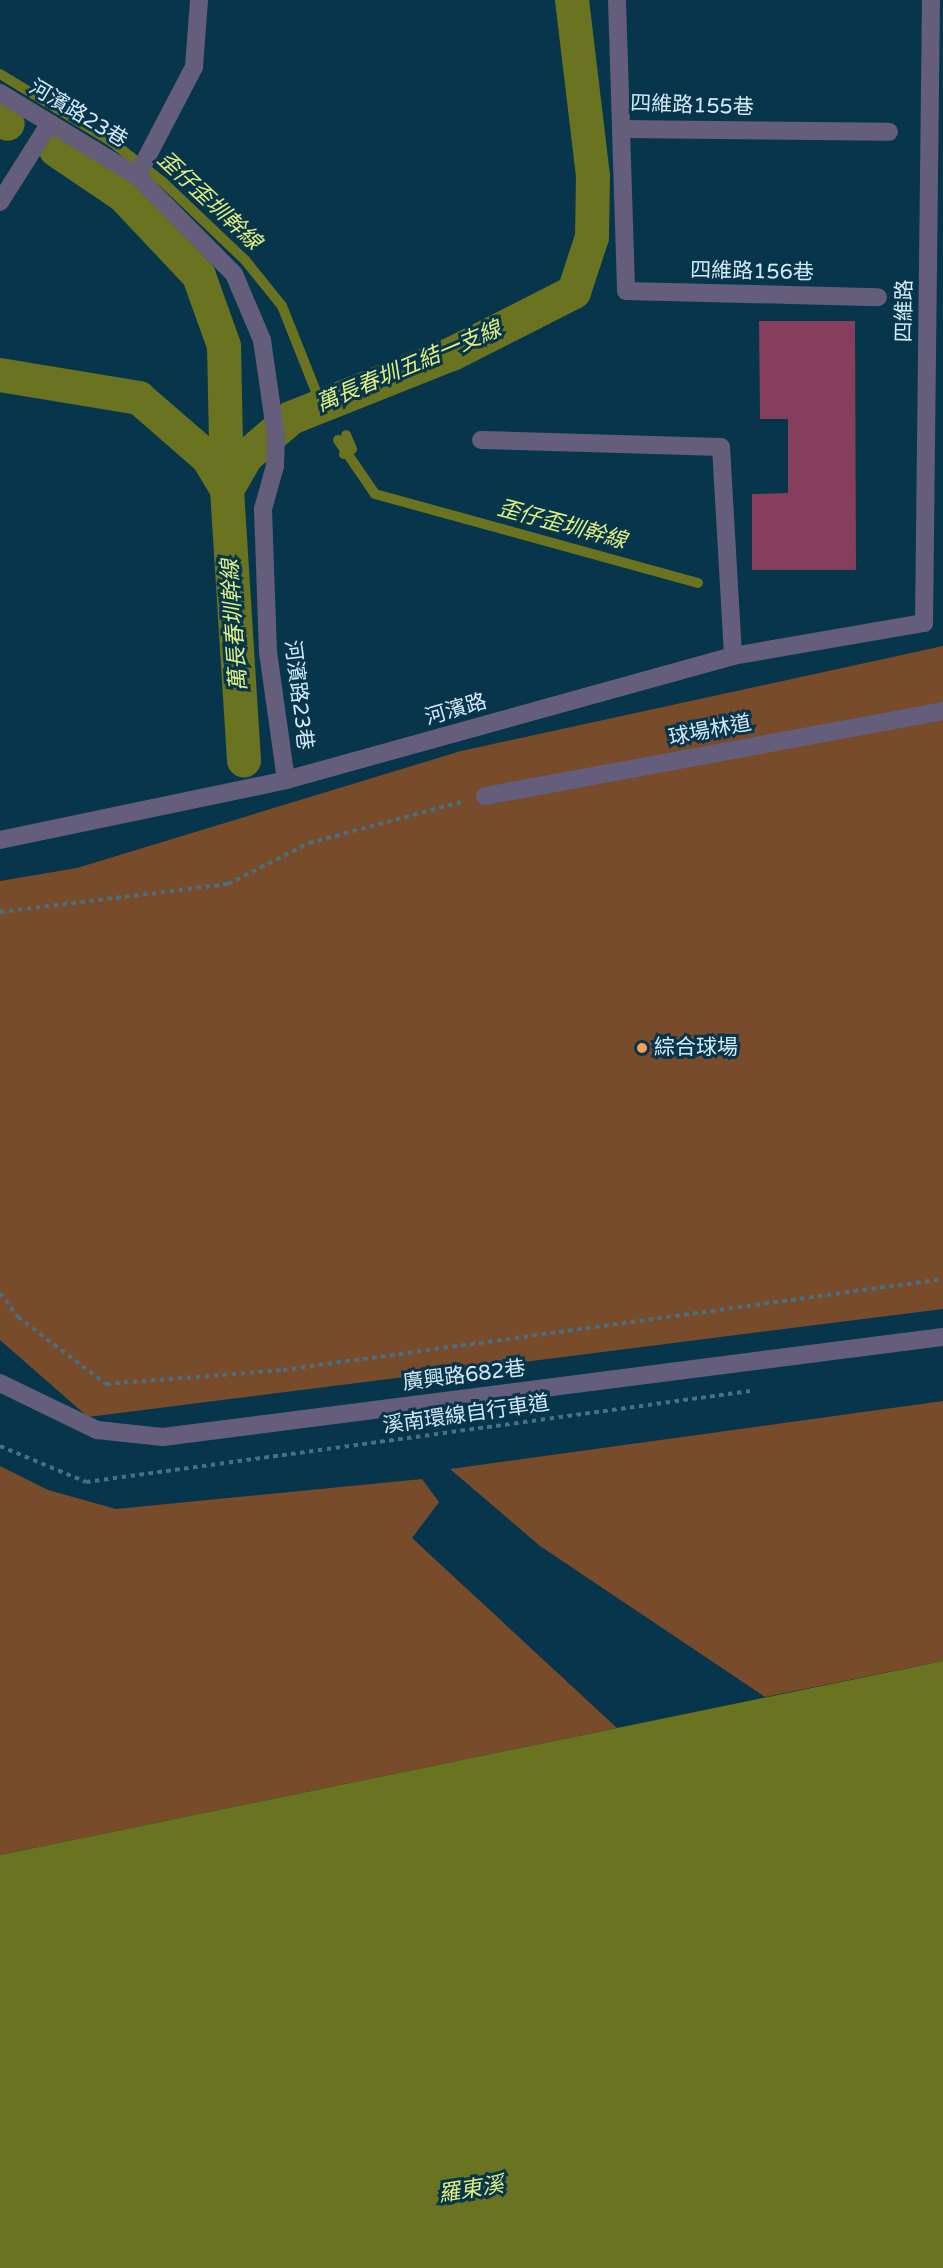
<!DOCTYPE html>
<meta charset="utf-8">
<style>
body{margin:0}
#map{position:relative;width:943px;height:2268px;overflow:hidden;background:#07354b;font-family:"Varela Round","Noto Sans TC",sans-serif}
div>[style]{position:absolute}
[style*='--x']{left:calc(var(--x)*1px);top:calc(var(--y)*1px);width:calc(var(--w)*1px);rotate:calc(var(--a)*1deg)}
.green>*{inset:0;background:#784b2b}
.water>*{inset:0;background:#6a731f}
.stream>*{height:10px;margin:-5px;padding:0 5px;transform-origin:5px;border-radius:5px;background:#6a731f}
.canal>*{height:34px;margin:-17px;padding:0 17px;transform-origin:17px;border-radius:17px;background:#6a731f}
.building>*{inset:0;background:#863e5d}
.path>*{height:4px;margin-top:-2px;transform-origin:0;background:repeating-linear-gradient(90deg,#486f82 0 4.5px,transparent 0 9px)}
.minor>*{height:18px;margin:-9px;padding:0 9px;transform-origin:9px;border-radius:9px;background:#645d7b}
.dots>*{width:16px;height:16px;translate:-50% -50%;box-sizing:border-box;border:3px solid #07354b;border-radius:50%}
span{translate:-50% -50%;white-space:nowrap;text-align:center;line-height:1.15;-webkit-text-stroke:6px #07354b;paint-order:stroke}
.street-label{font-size:21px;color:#d3e9f7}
.poi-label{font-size:21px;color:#d3e9f7}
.left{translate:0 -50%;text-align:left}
.water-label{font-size:22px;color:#e1ef81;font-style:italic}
</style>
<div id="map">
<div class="green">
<i style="clip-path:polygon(943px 646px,943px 1309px,88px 1417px,0 1340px,0 881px,77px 868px,461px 751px)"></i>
<i style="clip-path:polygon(943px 1401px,943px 1661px,765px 1697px,540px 1546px,450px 1469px)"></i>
<i style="clip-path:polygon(0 1466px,48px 1490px,116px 1509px,422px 1479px,439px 1502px,412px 1538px,617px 1728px,0 1855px)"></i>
</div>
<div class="water">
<i style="clip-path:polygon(943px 1661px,943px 2268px,0 2268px,0 1855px)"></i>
</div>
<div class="stream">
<i style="--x:0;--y:74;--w:131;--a:31.3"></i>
<i style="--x:112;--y:142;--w:65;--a:38.1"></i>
<i style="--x:163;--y:182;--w:113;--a:43.6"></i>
<i style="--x:245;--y:260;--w:59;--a:51.2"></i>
<i style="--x:282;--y:306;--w:116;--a:68.3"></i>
<i style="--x:330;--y:398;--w:13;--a:67"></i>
<i style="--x:338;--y:440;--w:65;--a:55.6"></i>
<i style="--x:375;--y:494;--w:335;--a:15.4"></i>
<i style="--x:344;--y:454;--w:9;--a:-32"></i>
<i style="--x:352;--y:449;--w:15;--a:-113"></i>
</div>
<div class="canal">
<i style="--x:0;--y:119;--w:9;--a:32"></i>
<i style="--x:56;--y:150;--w:82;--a:34.1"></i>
<i style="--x:124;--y:196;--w:110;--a:46.8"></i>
<i style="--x:199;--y:276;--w:74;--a:70.3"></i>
<i style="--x:224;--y:346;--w:144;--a:88.8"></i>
<i style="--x:227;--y:490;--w:271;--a:86.4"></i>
<i style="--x:0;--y:375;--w:141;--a:9.4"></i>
<i style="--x:139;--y:398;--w:91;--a:41"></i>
<i style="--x:208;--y:458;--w:37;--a:59"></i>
<i style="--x:227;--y:490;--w:39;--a:-60"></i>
<i style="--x:247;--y:456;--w:58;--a:-40.8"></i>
<i style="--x:291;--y:418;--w:173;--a:-21.7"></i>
<i style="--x:452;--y:354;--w:137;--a:-26.9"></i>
<i style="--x:574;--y:292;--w:58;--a:-71.9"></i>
<i style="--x:592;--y:237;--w:61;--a:-89.1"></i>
<i style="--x:593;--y:176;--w:177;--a:-96.8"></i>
</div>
<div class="building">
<i style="clip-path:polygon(759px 321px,855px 321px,856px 570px,752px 570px,752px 494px,788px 493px,788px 419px,760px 419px)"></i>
</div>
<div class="path">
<i style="--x:0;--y:912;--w:230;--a:-7"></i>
<i style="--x:228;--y:884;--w:91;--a:-26.8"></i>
<i style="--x:309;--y:843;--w:157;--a:-15.1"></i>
<i style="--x:0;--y:1293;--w:30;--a:53"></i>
<i style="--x:18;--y:1317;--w:111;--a:37.3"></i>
<i style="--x:106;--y:1384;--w:178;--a:-4.5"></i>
<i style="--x:283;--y:1370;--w:666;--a:-7.85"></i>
<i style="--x:0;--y:1446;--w:93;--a:22.7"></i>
<i style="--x:86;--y:1482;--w:670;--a:-7.8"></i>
</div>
<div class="minor">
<i style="--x:617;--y:0;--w:129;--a:88.2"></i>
<i style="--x:621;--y:129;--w:268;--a:0.6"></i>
<i style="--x:0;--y:93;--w:160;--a:31.2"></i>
<i style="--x:137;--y:176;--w:138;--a:45.3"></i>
<i style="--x:234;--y:274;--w:72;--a:67"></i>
<i style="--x:262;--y:340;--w:98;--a:81.8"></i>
<i style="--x:276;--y:437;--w:29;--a:92"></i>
<i style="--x:275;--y:466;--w:45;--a:105.6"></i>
<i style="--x:263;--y:509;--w:143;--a:88"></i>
<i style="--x:268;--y:652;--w:129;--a:82"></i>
<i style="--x:621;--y:129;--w:162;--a:88.2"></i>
<i style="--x:626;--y:291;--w:252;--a:1.4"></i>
<i style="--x:137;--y:176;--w:123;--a:-62.4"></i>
<i style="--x:194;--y:67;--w:67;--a:-85.7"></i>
<i style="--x:0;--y:202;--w:93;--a:-57.7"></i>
<i style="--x:481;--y:440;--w:240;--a:1.7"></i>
<i style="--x:721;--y:447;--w:209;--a:86.7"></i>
<i style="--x:485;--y:796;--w:466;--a:-10.5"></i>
<i style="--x:0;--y:840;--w:292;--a:-11.8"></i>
<i style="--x:286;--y:780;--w:464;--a:-15.5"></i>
<i style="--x:733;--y:656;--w:194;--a:-9.8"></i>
<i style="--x:924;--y:623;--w:623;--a:-89.36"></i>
<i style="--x:0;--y:1383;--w:108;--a:25.9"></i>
<i style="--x:97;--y:1430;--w:66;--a:6.1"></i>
<i style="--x:163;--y:1437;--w:786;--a:-7.31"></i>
</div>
<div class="dots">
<i style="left:642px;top:1048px;background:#fd9c56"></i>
</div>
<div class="street-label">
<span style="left:692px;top:106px;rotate:2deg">四維路155巷</span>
<span style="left:78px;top:114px;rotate:31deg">河濱路23巷</span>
<span style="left:752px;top:272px;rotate:1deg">四維路156巷</span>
<span style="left:905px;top:311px;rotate:-89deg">四維路</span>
<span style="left:298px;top:695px;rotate:83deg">河濱路23巷</span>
<span style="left:456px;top:710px;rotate:-16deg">河濱路</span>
<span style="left:710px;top:731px;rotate:-11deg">球場林道</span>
<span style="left:464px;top:1376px;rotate:-7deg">廣興路682巷</span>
<span style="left:466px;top:1415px;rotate:-8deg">溪南環線自行車道</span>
</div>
<div class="poi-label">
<span class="left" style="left:654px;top:1048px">綜合球場</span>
</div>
<div class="water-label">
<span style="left:209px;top:201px;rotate:43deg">歪仔歪圳幹線</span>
<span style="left:409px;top:367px;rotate:-23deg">萬長春圳五結一支線</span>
<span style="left:562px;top:525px;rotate:15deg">歪仔歪圳幹線</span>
<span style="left:235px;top:625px;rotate:-94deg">萬長春圳幹線</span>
<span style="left:471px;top:2190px;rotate:-9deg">羅東溪</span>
</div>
</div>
